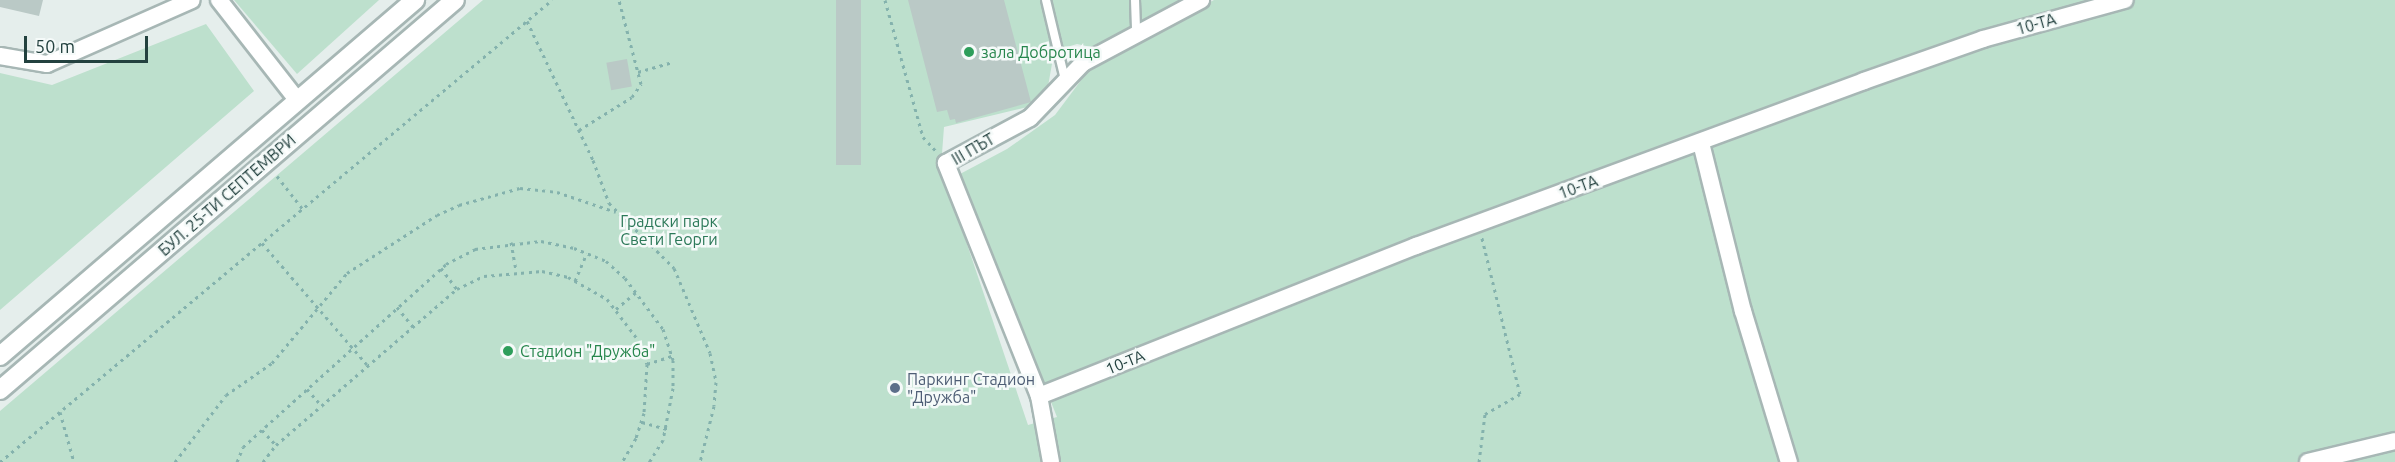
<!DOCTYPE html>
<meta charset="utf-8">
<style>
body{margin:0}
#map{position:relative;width:2395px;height:462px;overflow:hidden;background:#e5eeec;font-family:Ubuntu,sans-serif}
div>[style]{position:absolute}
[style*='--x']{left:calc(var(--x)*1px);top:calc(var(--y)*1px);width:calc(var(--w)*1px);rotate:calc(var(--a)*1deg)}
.green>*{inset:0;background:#bde0cd}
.building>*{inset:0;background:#bac9c6;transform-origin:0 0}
.path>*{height:3px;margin-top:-1.5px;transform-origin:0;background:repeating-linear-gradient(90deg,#84b2ad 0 3px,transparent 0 7.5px)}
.roads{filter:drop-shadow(2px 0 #a7b7b5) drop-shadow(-2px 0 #a7b7b5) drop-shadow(0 2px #a7b7b5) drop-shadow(0 -2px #a7b7b5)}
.service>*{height:8px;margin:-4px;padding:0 4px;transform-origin:4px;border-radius:4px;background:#fff}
.minor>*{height:16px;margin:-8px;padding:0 8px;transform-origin:8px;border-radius:8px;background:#fff}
.secondary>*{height:18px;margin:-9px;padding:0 9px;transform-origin:9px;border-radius:9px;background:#fff}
.dots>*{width:16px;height:16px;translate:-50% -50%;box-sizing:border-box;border:3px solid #f5faf9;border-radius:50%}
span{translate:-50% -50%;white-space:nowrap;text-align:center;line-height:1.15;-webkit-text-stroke:5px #f5faf9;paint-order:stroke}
.street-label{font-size:16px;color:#23413f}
.leisure-label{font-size:16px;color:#27864d}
.left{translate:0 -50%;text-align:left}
.park-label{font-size:16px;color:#2c7959}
.service-label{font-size:16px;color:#4e5e75}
.scale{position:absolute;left:24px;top:36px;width:124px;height:27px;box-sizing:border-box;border:3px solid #23413f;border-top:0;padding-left:8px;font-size:18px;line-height:21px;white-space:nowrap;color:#23413f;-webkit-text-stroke:4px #f5faf9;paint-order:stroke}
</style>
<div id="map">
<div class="green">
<i style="clip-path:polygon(234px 0,379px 0,297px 74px)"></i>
<i style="clip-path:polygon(483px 0,1187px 0,1096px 48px,1077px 44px,1060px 49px,1053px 58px,1047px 92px,1032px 106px,944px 127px,941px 167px,1028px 425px,1057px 417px,960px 174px,1007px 149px,1055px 115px,1091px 67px,1214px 0,2395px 0,2395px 462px,0 462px,0 411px)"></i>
<i style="clip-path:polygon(206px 24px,254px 91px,0 310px,0 73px,52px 85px)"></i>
</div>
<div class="building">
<i style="clip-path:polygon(0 0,43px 0,39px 16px,0 7px)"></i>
<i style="left:836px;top:0;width:25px;height:165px"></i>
<i style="clip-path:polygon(908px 0,1004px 0,1031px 102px,956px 123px,955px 119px,950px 120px,947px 110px,937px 112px)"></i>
<i style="left:627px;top:59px;width:28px;height:21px;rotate:80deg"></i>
</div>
<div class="path">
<i style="--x:885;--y:0;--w:142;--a:74.5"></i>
<i style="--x:923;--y:137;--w:18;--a:47"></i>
<i style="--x:527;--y:21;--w:154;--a:64.6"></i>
<i style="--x:593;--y:160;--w:46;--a:69.6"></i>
<i style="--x:609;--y:203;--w:92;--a:45"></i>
<i style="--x:674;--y:268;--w:92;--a:67"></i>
<i style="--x:710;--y:353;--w:30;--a:78"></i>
<i style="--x:716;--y:382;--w:24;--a:95"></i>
<i style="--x:714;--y:406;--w:58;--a:104"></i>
<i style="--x:638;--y:72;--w:37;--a:-16"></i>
<i style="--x:579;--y:130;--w:62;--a:-31.9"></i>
<i style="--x:632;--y:97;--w:16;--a:-55"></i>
<i style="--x:641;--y:84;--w:87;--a:-104.7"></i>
<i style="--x:277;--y:176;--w:41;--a:52"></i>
<i style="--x:511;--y:242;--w:29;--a:80"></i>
<i style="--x:262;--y:243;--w:162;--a:49.2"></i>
<i style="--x:441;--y:268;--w:26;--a:53"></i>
<i style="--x:575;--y:281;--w:30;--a:-67"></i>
<i style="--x:397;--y:307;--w:26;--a:51"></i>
<i style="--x:616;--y:309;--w:26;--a:-40"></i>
<i style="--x:647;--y:364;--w:26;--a:-18"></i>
<i style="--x:307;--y:389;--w:21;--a:49"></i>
<i style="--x:60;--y:412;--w:52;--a:74.4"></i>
<i style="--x:642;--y:422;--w:26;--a:16"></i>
<i style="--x:262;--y:430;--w:21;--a:47"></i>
<i style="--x:0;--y:462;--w:720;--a:-39.93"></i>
<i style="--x:175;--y:462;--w:84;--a:-52.7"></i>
<i style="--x:226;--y:395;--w:56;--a:-34.8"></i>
<i style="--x:272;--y:363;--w:117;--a:-50.2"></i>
<i style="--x:347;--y:273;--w:107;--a:-32.8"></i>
<i style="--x:437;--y:215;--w:24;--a:-24"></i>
<i style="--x:459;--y:205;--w:63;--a:-15.6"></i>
<i style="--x:520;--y:188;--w:37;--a:6"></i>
<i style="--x:557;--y:192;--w:62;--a:18.7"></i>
<i style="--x:237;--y:462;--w:16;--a:-68"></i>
<i style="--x:243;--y:447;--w:273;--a:-42"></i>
<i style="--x:446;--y:264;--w:33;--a:-27"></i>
<i style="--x:475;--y:249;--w:66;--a:-6.9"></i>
<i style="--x:541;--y:241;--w:34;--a:12"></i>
<i style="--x:574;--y:248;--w:35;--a:22"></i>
<i style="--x:606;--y:261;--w:25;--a:42"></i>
<i style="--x:625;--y:278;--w:64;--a:53.3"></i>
<i style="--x:663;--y:329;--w:33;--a:72"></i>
<i style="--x:673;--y:360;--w:28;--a:90"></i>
<i style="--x:673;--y:388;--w:53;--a:100.9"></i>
<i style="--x:663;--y:440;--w:26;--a:122"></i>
<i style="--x:263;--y:462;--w:21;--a:-53"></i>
<i style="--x:276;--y:445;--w:239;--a:-40.8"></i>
<i style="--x:457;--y:289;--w:30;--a:-26"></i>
<i style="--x:484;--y:276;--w:58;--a:-4.9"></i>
<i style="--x:542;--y:271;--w:27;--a:13"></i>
<i style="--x:568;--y:277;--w:45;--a:29.4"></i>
<i style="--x:607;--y:299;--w:53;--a:52.7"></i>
<i style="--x:639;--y:341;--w:24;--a:71"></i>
<i style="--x:647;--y:364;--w:49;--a:93.5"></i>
<i style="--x:644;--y:413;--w:26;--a:108"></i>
<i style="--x:636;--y:438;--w:28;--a:120"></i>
<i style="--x:1479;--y:462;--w:48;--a:-82.9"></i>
<i style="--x:1485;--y:414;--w:40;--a:-29.7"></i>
<i style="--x:1520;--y:394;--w:161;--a:-103.7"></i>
</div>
<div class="roads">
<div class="service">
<i style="--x:1046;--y:0;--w:82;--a:76.6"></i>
<i style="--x:1135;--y:0;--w:34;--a:88"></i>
</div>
<div class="minor">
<i style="--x:219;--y:0;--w:128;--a:52"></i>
<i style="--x:0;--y:56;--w:48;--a:9.7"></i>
<i style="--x:47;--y:64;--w:158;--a:-23.8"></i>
<i style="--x:1701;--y:143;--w:173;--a:76"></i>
<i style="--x:1743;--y:311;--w:158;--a:73.1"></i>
<i style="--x:1039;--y:396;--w:406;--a:-21.7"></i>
<i style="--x:1416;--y:246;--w:477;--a:-20.2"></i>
<i style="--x:1864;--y:81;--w:126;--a:-19.4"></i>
<i style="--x:1983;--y:39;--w:147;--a:-15.4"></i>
<i style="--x:1051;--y:462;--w:67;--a:-100.3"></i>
<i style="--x:1039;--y:396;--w:251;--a:-111.8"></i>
<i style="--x:946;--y:163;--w:95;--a:-28.2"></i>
<i style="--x:1030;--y:118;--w:76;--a:-46.1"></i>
<i style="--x:1083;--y:63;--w:134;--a:-28.1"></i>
<i style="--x:2308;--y:462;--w:89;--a:-13.6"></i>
</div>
<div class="secondary">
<i style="--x:0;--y:356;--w:547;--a:-40.62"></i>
<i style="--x:0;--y:390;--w:599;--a:-40.6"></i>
</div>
</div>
<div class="dots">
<i style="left:969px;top:52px;background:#2e9e5b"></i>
<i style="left:508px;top:351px;background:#2e9e5b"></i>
<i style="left:895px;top:388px;background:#5c6f8a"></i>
</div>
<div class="street-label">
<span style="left:2036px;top:24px;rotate:-16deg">10-ТА</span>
<span style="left:973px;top:149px;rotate:-30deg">ІІІ ПЪТ</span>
<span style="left:1578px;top:187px;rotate:-20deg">10-ТА</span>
<span style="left:227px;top:195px;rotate:-41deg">БУЛ. 25-ТИ СЕПТЕМВРИ</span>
<span style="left:1125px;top:362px;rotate:-22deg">10-ТА</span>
</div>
<div class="leisure-label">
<span class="left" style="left:981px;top:52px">зала Добротица</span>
<span class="left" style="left:520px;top:351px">Стадион "Дружба"</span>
</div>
<div class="park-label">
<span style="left:669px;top:230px">Градски парк<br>Свети Георги</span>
</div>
<div class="service-label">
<span class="left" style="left:907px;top:388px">Паркинг Стадион<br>"Дружба"</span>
</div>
<div class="scale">50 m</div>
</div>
